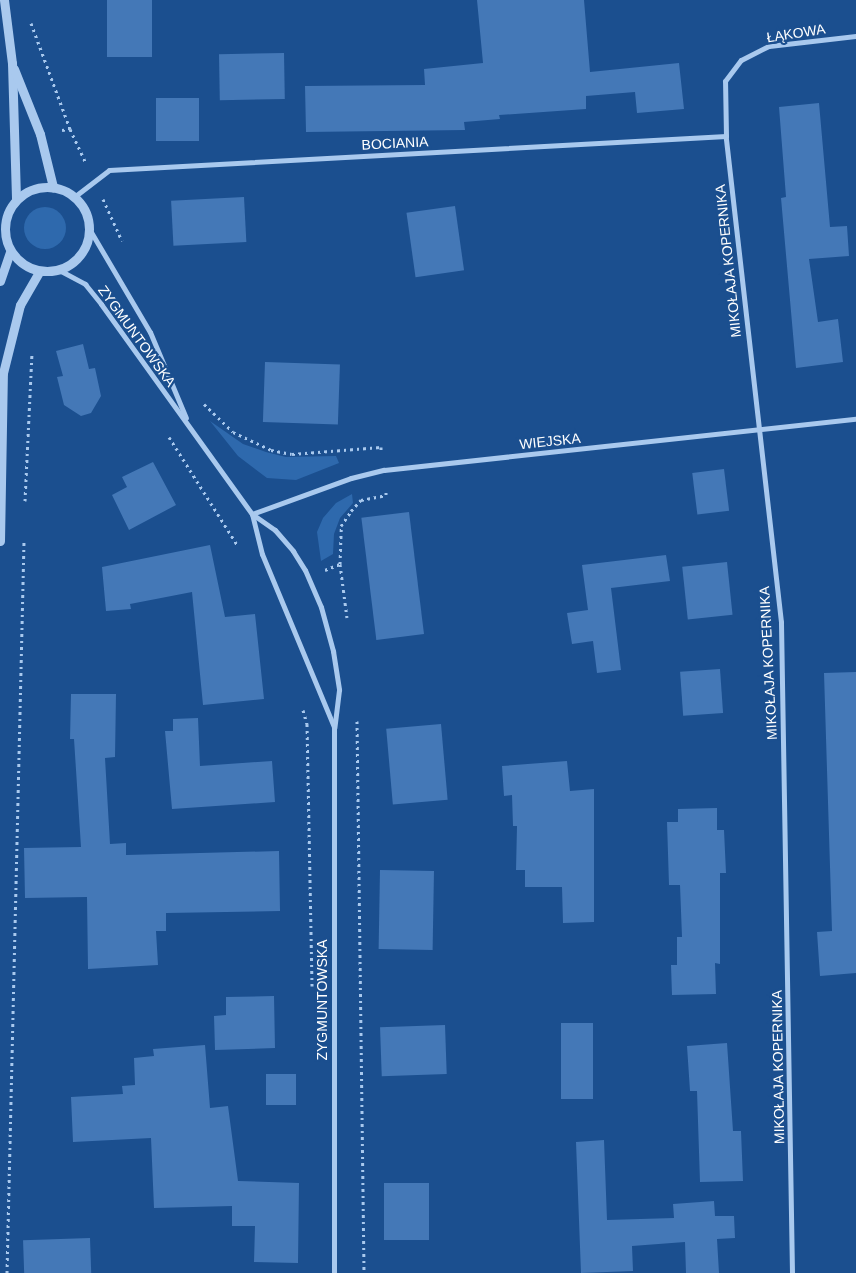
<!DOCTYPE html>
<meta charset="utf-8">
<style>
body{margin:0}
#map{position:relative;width:856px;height:1273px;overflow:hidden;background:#1b4f8f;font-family:Arial,sans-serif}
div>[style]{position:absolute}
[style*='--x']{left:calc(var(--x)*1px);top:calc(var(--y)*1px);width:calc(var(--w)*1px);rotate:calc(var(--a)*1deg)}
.green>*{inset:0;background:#2e69ad}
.round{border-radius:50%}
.building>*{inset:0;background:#4478b7;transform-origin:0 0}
.path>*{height:3px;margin-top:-1.5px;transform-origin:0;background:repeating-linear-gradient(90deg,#a9c9ee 0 2.5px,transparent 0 6.5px)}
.minor>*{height:5px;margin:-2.5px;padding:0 2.5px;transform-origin:2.5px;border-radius:2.5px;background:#a9c9ee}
.tertiary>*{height:9px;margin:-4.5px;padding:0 4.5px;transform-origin:4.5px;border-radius:4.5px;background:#a9c9ee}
.tertiary>.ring{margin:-4.5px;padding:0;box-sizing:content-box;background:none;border:9px solid #a9c9ee;border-radius:50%}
span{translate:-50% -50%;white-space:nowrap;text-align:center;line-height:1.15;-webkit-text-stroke:4.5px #1b4f8f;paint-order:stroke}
.street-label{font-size:14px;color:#fff}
</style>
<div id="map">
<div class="green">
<i class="round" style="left:24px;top:207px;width:42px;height:42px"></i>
<i style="clip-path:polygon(210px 421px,243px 444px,266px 452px,286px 457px,336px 456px,339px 463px,296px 480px,267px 478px,238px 456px)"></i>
<i style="clip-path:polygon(352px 494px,353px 503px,340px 518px,334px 534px,333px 554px,321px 561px,317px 532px,323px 518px,336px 503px)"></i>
</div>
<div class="building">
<i style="left:107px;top:0;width:45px;height:57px"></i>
<i style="clip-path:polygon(477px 0,584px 0,590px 72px,679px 63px,684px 109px,637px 113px,635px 92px,586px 96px,586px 109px,499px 115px,500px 119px,464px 122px,465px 130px,306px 132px,305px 86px,425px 85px,424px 69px,483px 63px)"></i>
<i style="left:284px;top:53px;width:46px;height:65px;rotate:89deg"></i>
<i style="left:199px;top:98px;width:43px;height:43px;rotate:90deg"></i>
<i style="clip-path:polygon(819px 103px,830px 227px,847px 226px,849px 256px,809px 259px,818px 322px,838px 319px,843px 362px,796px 368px,781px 198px,786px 197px,779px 107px)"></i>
<i style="left:244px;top:197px;width:45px;height:73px;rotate:87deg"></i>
<i style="left:455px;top:206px;width:65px;height:49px;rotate:82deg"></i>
<i style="clip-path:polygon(83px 344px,89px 369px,95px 368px,101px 396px,91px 413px,81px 416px,64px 405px,57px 377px,63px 376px,56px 351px)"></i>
<i style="left:265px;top:362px;width:75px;height:60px;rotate:2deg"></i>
<i style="clip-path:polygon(153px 462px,176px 505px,129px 530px,112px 495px,127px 487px,122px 477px)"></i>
<i style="left:724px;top:469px;width:42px;height:32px;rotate:83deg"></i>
<i style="left:409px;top:512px;width:123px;height:48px;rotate:83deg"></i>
<i style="clip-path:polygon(210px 545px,225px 617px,255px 614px,264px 699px,203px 705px,192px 592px,130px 604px,131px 609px,106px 611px,102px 567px)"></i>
<i style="clip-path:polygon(666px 555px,670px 581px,611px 588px,621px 670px,597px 673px,593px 641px,572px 644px,567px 613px,588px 610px,582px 565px)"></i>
<i style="left:727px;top:562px;width:53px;height:45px;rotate:84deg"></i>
<i style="left:720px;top:669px;width:44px;height:40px;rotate:86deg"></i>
<i style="clip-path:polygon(856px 672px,856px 973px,820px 976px,817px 932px,832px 931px,824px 673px)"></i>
<i style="clip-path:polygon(71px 694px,116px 694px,115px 757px,105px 758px,110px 844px,126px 843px,126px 855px,279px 851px,280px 911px,166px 913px,166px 931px,156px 931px,158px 965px,88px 969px,87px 897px,25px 898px,24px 848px,81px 847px,74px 739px,70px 739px)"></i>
<i style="clip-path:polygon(198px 718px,200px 766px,272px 761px,275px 802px,172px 809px,165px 731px,173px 731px,173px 719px)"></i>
<i style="left:441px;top:724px;width:76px;height:55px;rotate:85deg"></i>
<i style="clip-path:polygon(567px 761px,570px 791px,594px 789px,594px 922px,563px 923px,562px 887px,525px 887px,525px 870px,516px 870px,517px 826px,513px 826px,512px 795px,504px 796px,502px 766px)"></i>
<i style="clip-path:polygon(717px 808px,717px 830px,724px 830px,726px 873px,720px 873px,720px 964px,715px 963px,716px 994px,672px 995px,671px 965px,677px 965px,677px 937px,682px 937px,680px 885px,669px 885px,667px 822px,678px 822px,678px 809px)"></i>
<i style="left:380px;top:870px;width:54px;height:79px;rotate:1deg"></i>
<i style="clip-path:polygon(274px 996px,275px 1048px,215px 1050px,214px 1016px,226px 1015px,226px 997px)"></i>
<i style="left:593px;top:1023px;width:76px;height:32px;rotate:90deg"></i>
<i style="left:445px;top:1025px;width:49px;height:65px;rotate:88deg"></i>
<i style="clip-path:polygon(727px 1043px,733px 1131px,741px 1131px,743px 1181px,700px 1182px,697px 1091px,690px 1091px,687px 1046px)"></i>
<i style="clip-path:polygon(205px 1045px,210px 1108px,228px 1106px,238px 1181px,299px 1183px,298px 1263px,254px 1262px,255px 1226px,232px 1226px,232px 1206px,154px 1208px,151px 1138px,73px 1142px,71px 1097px,123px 1094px,122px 1086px,135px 1085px,134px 1058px,154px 1056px,153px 1049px)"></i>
<i style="left:266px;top:1074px;width:30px;height:31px"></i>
<i style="clip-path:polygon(604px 1140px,607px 1220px,674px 1218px,673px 1204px,714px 1201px,715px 1216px,734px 1216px,735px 1238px,717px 1239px,719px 1273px,686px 1273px,685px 1242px,632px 1246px,633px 1271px,581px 1273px,576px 1142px)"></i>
<i style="left:384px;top:1183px;width:45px;height:57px"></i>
<i style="left:90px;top:1238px;width:35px;height:67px;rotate:88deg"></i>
</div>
<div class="path">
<i style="--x:31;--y:23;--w:113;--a:69.8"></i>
<i style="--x:62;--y:130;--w:8;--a:-7"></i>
<i style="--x:70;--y:129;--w:38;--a:65"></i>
<i style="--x:103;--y:199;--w:46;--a:65.7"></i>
<i style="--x:204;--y:404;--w:40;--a:44"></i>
<i style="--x:233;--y:432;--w:42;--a:25.3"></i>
<i style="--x:271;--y:450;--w:21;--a:11"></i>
<i style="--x:292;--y:454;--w:89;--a:-4.5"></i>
<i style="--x:381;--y:447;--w:3;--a:90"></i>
<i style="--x:169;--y:437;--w:129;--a:57.7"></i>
<i style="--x:25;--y:501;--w:146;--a:-87.3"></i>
<i style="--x:340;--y:564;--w:54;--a:82.6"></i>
<i style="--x:325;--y:570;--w:16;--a:-22"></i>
<i style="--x:340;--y:564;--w:38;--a:-88"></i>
<i style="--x:341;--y:526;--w:18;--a:-56"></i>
<i style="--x:351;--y:511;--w:15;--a:-48"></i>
<i style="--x:361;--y:500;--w:25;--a:-11"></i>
<i style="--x:386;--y:495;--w:4;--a:-90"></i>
<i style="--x:303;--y:710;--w:15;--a:74"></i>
<i style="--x:307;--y:724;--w:262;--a:88.9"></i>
<i style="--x:357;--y:721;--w:552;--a:89.27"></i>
<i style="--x:7;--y:1273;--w:733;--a:-88.67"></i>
</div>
<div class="minor">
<i style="--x:74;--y:197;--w:44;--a:-37.6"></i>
<i style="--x:109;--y:170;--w:618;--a:-3.15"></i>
<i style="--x:91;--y:232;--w:116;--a:59.5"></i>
<i style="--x:150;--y:332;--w:93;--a:67.3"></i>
<i style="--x:59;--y:270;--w:30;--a:28"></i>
<i style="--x:85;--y:284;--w:26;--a:51"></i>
<i style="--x:101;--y:304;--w:259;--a:54.3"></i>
<i style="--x:252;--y:514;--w:28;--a:35"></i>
<i style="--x:275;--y:530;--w:28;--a:49"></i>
<i style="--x:293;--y:551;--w:22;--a:58"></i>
<i style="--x:305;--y:570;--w:40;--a:66.6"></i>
<i style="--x:321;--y:607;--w:46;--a:74.7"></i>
<i style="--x:333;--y:651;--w:39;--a:81"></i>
<i style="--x:339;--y:690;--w:38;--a:97"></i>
<i style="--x:334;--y:728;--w:545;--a:90"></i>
<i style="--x:252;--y:514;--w:105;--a:-20"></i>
<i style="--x:351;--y:478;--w:34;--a:-14"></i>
<i style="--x:384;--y:470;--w:475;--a:-6.2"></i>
<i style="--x:252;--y:514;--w:41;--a:76"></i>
<i style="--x:262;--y:554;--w:187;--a:67.4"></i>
<i style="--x:792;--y:1273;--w:651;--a:-90.97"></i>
<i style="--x:781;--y:622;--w:489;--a:-96.5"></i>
<i style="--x:726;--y:136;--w:55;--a:-91"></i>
<i style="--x:725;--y:81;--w:26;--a:-53"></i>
<i style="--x:741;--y:60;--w:31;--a:-27"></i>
<i style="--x:769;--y:46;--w:88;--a:-6.6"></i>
</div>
<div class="tertiary">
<i style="--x:4;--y:0;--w:64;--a:82.8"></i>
<i style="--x:12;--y:63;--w:136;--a:88.3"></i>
<i style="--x:14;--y:69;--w:70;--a:68.2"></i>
<i style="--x:40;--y:134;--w:55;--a:76.2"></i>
<i class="ring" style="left:5px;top:187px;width:75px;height:75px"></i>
<i style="--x:0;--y:281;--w:31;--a:-71"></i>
<i style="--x:0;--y:541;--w:168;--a:-89"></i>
<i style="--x:3;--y:373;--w:70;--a:-76"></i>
<i style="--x:20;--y:305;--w:39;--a:-60"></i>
</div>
<div class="street-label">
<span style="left:796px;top:33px;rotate:-9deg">ŁĄKOWA</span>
<span style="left:395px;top:143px;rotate:-3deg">BOCIANIA</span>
<span style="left:728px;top:261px;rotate:-96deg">MIKOŁAJA KOPERNIKA</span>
<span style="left:137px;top:336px;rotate:54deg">ZYGMUNTOWSKA</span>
<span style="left:550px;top:441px;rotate:-6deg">WIEJSKA</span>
<span style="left:768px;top:663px;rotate:-93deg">MIKOŁAJA KOPERNIKA</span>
<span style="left:322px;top:1000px;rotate:-90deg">ZYGMUNTOWSKA</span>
<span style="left:778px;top:1067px;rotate:-91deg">MIKOŁAJA KOPERNIKA</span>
</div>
</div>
